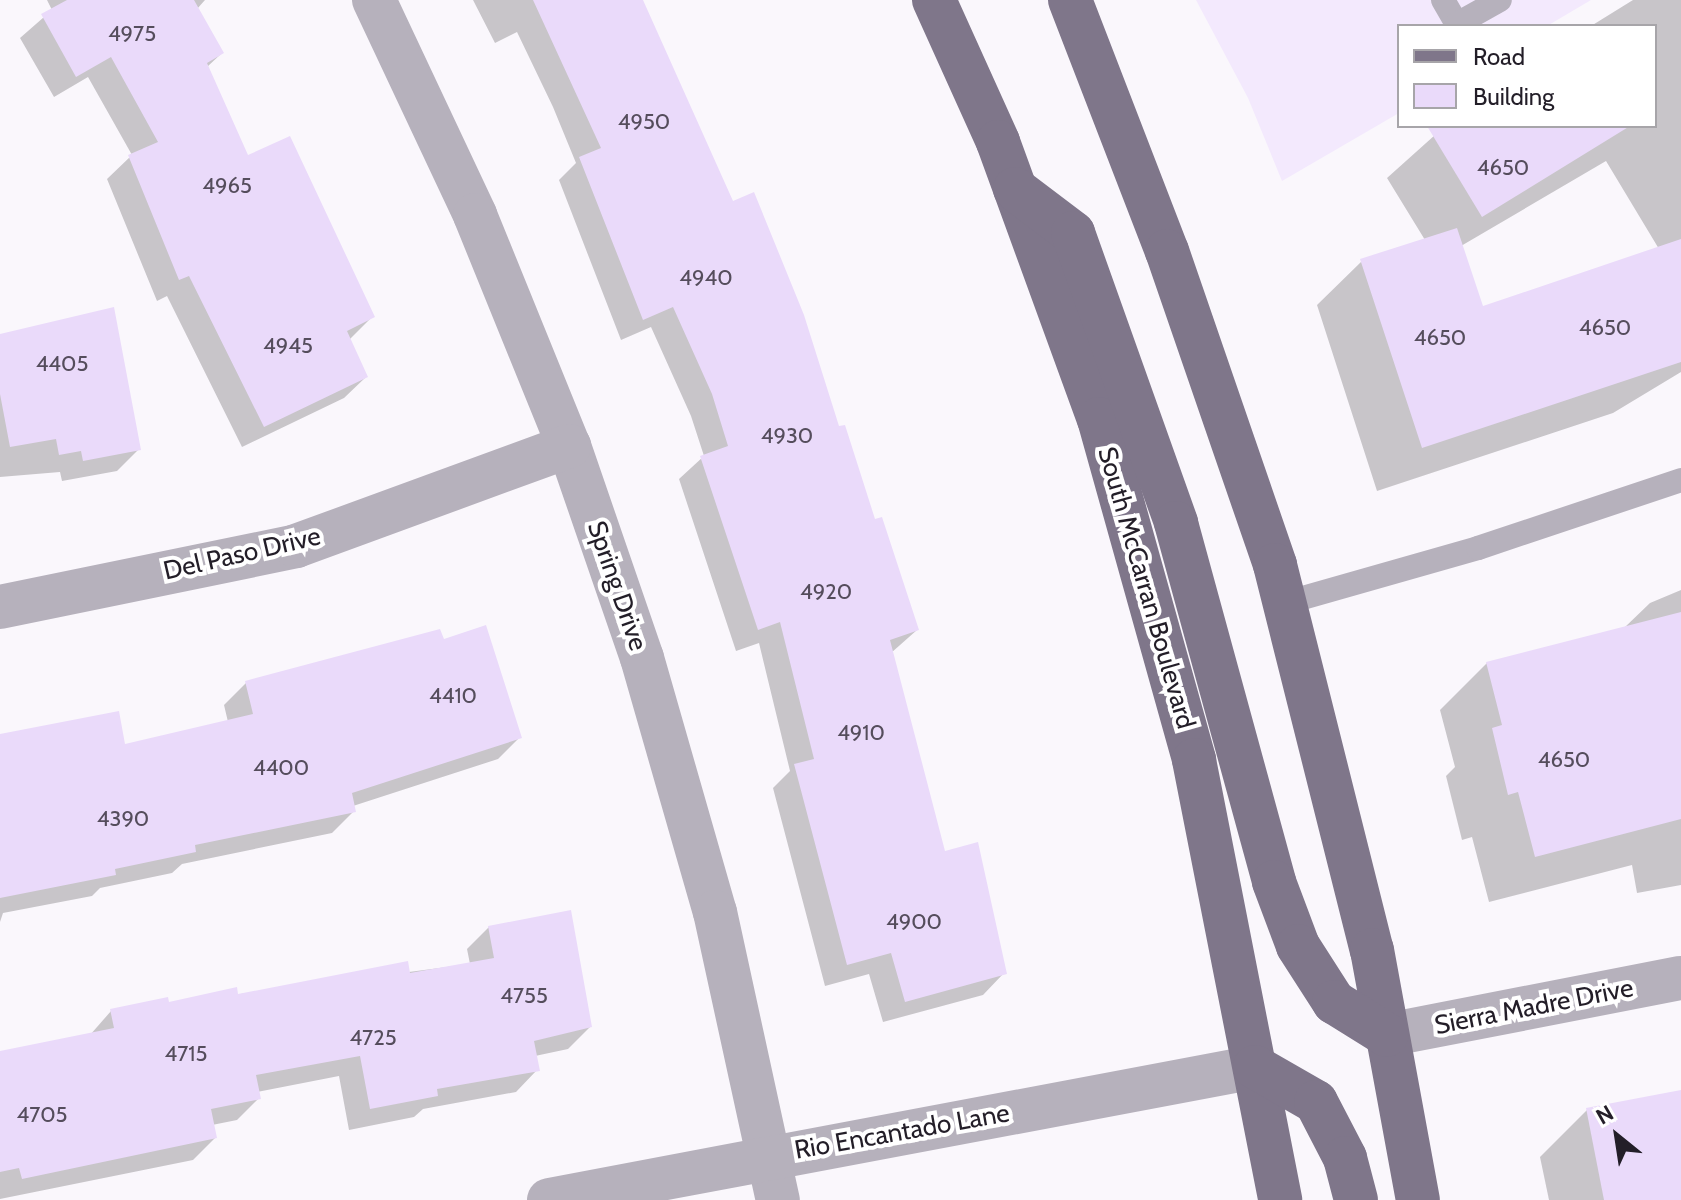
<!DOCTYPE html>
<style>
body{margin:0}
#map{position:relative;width:1681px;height:1200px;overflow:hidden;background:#faf7fc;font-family:Cabin,sans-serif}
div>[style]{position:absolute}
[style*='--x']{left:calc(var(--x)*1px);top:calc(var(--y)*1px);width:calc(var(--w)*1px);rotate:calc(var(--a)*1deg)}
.built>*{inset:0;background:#f3e9fd}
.shadow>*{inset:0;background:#0003}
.building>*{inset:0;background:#eadafa}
.lane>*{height:24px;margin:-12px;padding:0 12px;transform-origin:12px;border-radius:12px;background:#b6b1bc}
.street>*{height:44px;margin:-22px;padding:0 22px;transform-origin:22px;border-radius:22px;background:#b6b1bc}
.primary>*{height:44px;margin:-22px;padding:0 22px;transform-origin:22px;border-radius:22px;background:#7f768a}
span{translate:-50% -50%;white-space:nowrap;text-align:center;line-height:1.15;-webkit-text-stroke:8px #fff;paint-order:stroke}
.number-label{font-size:22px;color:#554d5c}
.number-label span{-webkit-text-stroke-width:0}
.street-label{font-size:26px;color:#231e28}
.legend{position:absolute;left:1397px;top:24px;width:260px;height:104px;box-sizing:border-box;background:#fff;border:2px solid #a7a5a9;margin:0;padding:10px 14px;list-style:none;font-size:24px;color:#231e28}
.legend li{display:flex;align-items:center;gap:16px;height:40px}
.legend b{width:40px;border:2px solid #a7a5a9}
.north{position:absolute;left:1577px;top:1096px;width:80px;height:80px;-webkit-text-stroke:6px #fff;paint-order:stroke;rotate:330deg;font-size:22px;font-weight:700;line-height:32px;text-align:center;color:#231e28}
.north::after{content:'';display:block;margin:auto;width:28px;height:36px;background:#231e28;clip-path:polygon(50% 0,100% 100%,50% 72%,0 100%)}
</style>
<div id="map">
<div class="built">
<i style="clip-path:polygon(1196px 0,1591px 0,1547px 26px,1399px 26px,1399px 113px,1282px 181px,1248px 98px)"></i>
</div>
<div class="shadow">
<i style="clip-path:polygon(47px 0,205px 0,197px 9px,222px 53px,207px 67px,247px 157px,373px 316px,349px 340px,366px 377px,344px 398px,242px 447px,167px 296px,157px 301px,107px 179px,132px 155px,88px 77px,54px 97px,20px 38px,52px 10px)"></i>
<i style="clip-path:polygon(473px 0,640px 0,837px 429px,917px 630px,891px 653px,943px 854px,1004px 973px,983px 995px,883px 1022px,869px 974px,825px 986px,773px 788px,790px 771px,759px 643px,736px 651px,679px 479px,704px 456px,691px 416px,651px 327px,621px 340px,559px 180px,576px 163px,553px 107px,517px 32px,495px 43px)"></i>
<i style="clip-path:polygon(evenodd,1633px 0,1681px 0,1681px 372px,1613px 413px,1377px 491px,1317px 305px,1362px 261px,1425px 240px,1387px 178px,1445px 126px,1655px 126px,1655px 26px,1591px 26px,1633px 0,1606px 161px,1659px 249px,1482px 309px,1461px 246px,1606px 161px)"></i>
<i style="clip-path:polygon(0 335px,139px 449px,117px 471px,62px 481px,60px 472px,0 477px)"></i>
<i style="clip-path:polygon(1681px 590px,1681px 885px,1637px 893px,1632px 865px,1489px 902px,1472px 837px,1462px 840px,1446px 776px,1455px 767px,1440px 710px,1487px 663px,1624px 628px,1650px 603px)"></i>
<i style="clip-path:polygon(442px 642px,520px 737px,498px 759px,353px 806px,354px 811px,332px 833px,182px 864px,172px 873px,100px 888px,92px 896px,3px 913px,0 922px,0 735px,123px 747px,228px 722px,224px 705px,246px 683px)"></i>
<i style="clip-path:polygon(489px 927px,590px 1027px,568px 1049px,535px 1056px,537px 1070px,516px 1092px,423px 1109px,414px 1117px,349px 1130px,339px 1076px,257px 1092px,259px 1098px,237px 1120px,212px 1125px,215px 1138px,193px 1160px,0 1199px,0 1053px,90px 1035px,111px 1011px,470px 964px,467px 949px)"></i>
<i style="clip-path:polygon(1681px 1092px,1681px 1200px,1549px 1200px,1540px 1157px,1587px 1110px)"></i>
</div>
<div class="building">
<i style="clip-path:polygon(67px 0,194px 0,224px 53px,207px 63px,248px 155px,290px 136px,375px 317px,347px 331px,368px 377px,264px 427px,189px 276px,179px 280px,128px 155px,158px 142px,111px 57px,76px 77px,41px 14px)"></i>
<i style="clip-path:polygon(533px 0,643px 0,733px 201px,754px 192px,804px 315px,839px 426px,845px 425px,875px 519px,882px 517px,919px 630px,890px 640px,945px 851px,978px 842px,1007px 974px,905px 1002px,891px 953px,847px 965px,794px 764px,814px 759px,780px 622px,758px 630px,700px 456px,728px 446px,712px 394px,673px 307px,643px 320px,579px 157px,601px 148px)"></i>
<i style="clip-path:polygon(1427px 126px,1630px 126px,1482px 217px)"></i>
<i style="clip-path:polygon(1457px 228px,1483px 306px,1681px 239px,1681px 362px,1422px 448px,1360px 259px)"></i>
<i style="clip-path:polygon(114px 307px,141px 450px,83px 461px,81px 451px,59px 455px,56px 439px,10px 447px,0 394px,0 334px)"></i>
<i style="clip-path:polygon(1681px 612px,1681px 819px,1535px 857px,1518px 792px,1508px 795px,1492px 728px,1502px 725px,1486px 662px)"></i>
<i style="clip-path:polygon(486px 625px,522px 738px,352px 793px,356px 812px,195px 845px,196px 852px,115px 869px,116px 875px,0 898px,0 734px,119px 711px,125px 744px,253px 714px,245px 681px,440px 629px,444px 639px)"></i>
<i style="clip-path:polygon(571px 910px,592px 1027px,534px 1041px,540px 1071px,437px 1089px,438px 1096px,370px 1109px,360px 1056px,256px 1075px,261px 1099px,211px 1109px,217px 1138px,22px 1179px,19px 1168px,0 1172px,0 1051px,114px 1028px,110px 1009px,168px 997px,169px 1002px,237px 987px,238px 994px,408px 961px,410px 973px,494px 958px,488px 926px)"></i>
<i style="clip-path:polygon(1681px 1090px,1681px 1200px,1604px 1200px,1586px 1108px)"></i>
</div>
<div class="lane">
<i style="--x:1443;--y:0;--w:28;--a:60"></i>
<i style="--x:1457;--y:24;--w:49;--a:-29.2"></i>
<i style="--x:1285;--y:603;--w:201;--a:-15.9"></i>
<i style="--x:1478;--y:548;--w:214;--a:-18.5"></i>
</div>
<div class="street">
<i style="--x:374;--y:0;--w:238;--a:64.8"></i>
<i style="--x:475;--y:215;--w:249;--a:67.9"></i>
<i style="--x:569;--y:446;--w:224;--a:71"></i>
<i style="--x:642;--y:658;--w:264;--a:74"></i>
<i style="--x:715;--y:912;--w:295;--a:77.7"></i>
<i style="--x:0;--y:607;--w:302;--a:-11.6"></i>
<i style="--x:296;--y:546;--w:291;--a:-20.1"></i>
<i style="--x:1387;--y:1035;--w:299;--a:-11"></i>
<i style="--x:549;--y:1200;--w:718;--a:-10.67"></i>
</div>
<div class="primary">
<i style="--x:934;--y:0;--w:156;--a:65.7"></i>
<i style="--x:998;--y:142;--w:295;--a:70"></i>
<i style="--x:1099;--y:419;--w:354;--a:74.4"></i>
<i style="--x:1194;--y:760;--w:448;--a:78.9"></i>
<i style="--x:1070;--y:0;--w:269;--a:68.9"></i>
<i style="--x:1167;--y:251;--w:332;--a:71"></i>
<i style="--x:1275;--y:565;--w:397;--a:75.9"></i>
<i style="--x:1372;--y:950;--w:254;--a:79.6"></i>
<i style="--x:1015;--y:189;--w:73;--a:37.2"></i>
<i style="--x:1073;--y:233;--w:308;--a:70.4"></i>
<i style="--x:1176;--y:523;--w:372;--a:74.7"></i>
<i style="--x:1274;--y:882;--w:68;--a:69.4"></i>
<i style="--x:1298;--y:946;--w:67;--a:57.3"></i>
<i style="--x:1334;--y:1002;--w:62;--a:31.9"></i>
<i style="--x:1255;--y:1067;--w:70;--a:29.8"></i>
<i style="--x:1316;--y:1102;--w:63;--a:62.6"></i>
<i style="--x:1345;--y:1158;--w:43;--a:75.3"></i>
</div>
<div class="number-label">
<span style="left:132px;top:34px">4975</span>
<span style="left:644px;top:122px">4950</span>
<span style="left:1503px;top:168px">4650</span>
<span style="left:227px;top:186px">4965</span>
<span style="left:706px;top:278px">4940</span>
<span style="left:1605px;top:328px">4650</span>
<span style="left:1440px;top:338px">4650</span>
<span style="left:288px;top:346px">4945</span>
<span style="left:62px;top:364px">4405</span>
<span style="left:787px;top:436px">4930</span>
<span style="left:826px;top:592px">4920</span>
<span style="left:453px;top:696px">4410</span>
<span style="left:861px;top:733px">4910</span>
<span style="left:1564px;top:760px">4650</span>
<span style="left:281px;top:768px">4400</span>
<span style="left:123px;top:819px">4390</span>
<span style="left:914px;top:922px">4900</span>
<span style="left:524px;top:996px">4755</span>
<span style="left:373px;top:1038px">4725</span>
<span style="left:186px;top:1054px">4715</span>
<span style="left:42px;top:1115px">4705</span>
</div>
<div class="street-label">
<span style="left:242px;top:554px;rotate:-13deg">Del Paso Drive</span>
<span style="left:617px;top:586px;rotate:71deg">Spring Drive</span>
<span style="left:1146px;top:588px;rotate:74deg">South McCarran Boulevard</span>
<span style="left:1534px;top:1007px;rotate:-11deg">Sierra Madre Drive</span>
<span style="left:902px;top:1132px;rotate:-10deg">Rio Encantado Lane</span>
</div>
<ul class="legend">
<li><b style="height:10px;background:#7f768a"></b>Road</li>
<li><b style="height:22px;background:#eadafa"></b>Building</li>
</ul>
<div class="north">N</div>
</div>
